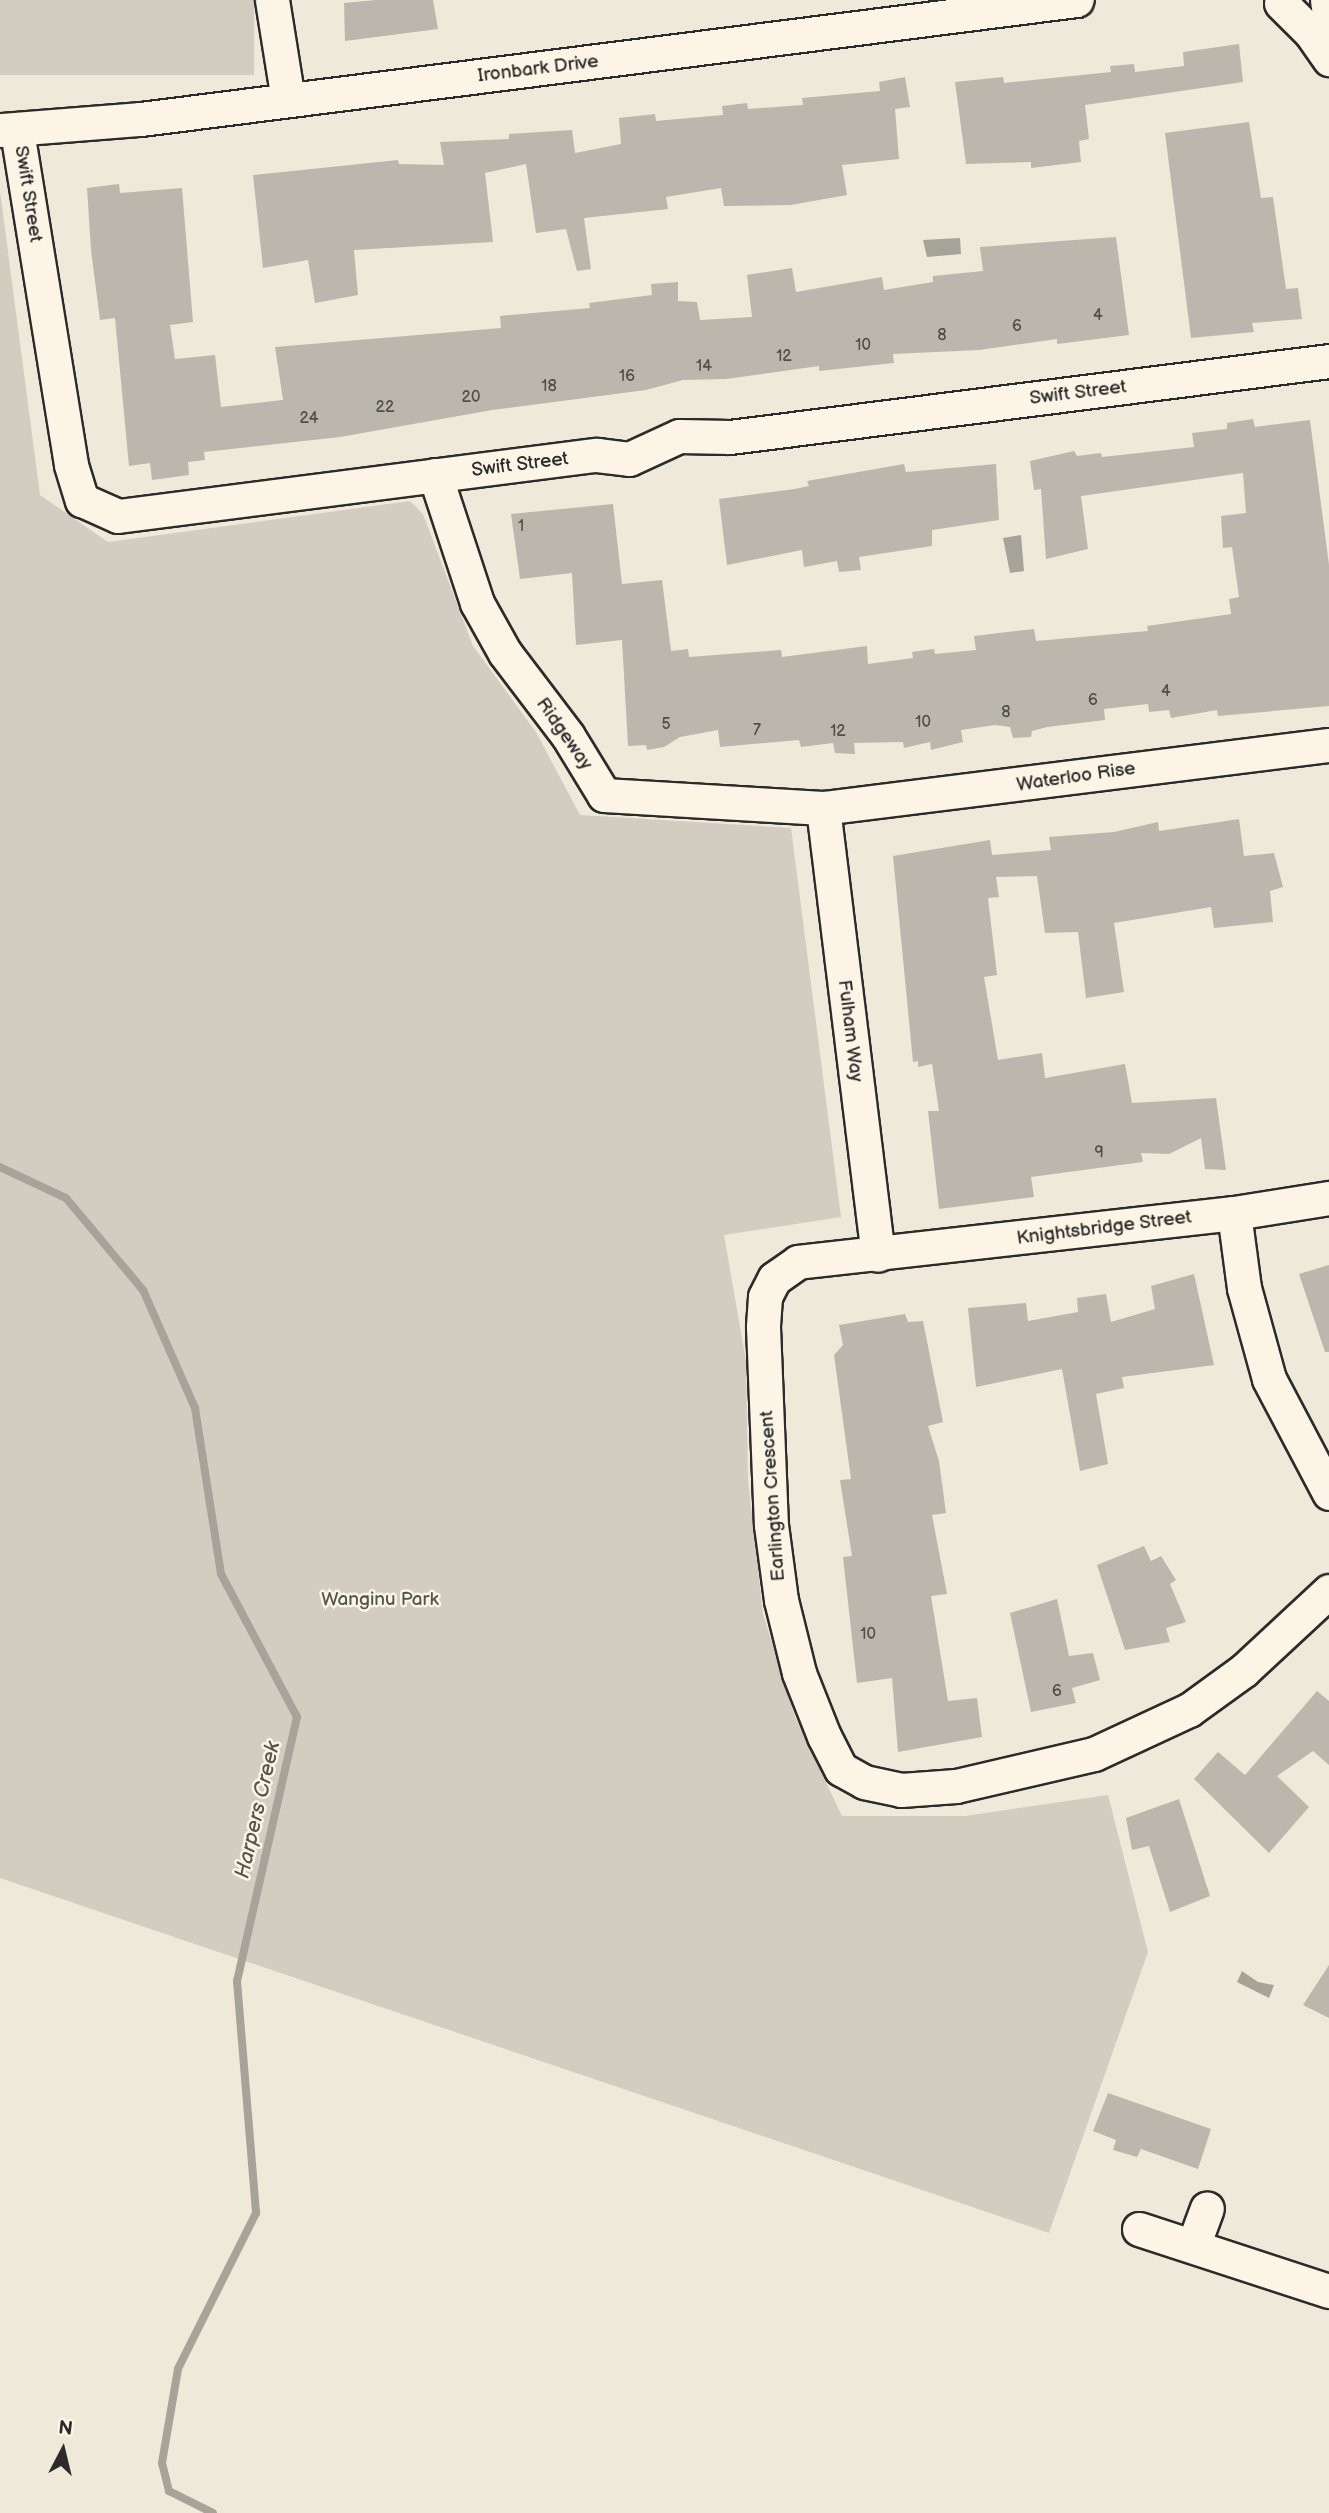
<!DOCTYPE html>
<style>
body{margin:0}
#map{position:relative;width:1329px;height:2513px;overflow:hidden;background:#efe9da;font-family:"Balsamiq Sans",sans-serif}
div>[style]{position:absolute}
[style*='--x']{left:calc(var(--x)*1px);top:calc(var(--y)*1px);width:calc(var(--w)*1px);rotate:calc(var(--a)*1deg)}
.green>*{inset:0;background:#d2cdc0;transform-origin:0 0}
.water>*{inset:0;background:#a6a399}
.stream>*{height:8px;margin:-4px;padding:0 4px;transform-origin:4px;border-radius:4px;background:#a6a399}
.building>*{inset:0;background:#bcb7ac}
.roads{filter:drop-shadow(2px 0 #2b2b2b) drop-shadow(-2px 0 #2b2b2b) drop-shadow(0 2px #2b2b2b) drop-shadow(0 -2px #2b2b2b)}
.minor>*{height:33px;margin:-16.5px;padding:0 16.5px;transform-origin:16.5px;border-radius:16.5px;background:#fcf5e5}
span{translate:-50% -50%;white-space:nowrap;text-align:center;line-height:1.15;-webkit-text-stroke:5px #fcf5e5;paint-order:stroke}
.number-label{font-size:16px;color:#4f4e4b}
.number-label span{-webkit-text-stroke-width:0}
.street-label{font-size:19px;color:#2b2b2b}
.park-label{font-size:19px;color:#555450}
.water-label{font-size:21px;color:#565552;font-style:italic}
.north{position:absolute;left:28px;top:2415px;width:70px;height:70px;-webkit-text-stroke:5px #fcf5e5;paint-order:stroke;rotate:7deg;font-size:19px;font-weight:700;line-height:28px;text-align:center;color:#2b2b2b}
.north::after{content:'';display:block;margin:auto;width:24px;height:32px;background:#2b2b2b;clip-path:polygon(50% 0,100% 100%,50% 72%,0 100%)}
</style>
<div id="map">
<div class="green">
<i style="left:0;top:0;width:254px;height:75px"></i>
<i style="clip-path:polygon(0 191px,40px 495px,108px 542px,410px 501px,423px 514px,473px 646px,536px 732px,580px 815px,791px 828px,841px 1217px,724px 1235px,746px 1361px,748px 1480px,763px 1614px,795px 1717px,842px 1816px,965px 1816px,1108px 1795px,1148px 1952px,1049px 2233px,0 1878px)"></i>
</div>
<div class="water">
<i style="clip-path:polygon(960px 238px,961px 254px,927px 257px,923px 240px)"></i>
<i style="clip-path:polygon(1021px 535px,1024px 571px,1010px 573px,1003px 538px)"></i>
<i style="clip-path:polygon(1242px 1971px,1258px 1982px,1274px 1985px,1269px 1998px,1237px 1982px)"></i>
</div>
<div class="stream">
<i style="--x:0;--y:1167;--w:73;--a:25.2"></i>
<i style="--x:66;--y:1198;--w:120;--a:50.1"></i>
<i style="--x:143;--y:1290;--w:129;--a:66.2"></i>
<i style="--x:195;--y:1408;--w:168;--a:81.1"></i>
<i style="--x:221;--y:1574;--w:162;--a:62"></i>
<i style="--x:297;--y:1717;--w:271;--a:102.8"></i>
<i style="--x:237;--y:1981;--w:233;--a:85.3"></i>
<i style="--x:256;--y:2213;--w:174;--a:116.6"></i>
<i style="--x:178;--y:2369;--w:95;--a:99.7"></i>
<i style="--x:162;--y:2463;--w:29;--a:76"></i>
<i style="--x:169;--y:2491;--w:49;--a:26.6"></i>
</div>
<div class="building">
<i style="clip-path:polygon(376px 0,433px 0,438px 29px,345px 41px,344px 3px)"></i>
<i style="clip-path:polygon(1239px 44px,1243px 82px,1085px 105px,1089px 139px,1079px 141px,1081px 162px,1031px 168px,1031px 162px,966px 164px,955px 82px,1003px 77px,1004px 83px,1111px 72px,1110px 66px,1134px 64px,1135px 72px,1184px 66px,1183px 52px)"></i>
<i style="clip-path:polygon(905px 77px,910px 107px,895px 109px,899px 159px,842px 165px,847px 195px,791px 205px,724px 206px,721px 188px,666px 197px,668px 209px,584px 218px,591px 269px,577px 271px,566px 229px,536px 233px,526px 164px,485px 173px,493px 242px,354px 250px,358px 295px,315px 303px,308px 260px,263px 268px,253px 175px,398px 160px,399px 164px,444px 165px,440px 142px,509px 139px,509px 134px,572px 130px,575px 153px,621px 144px,619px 118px,655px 114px,656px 121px,723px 115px,722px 106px,747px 103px,748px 109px,803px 105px,802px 98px,880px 91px,879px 82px)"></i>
<i style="clip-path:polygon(1249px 122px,1261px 198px,1273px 197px,1286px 289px,1298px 288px,1302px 319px,1252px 323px,1254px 332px,1191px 338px,1165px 133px)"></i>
<i style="clip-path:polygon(119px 184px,120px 193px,182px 188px,193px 322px,170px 325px,175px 359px,215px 355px,221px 407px,283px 400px,275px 347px,501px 328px,500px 316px,590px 308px,589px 303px,652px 295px,651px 284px,678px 282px,678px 301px,697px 302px,700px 320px,752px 317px,747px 275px,792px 268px,796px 292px,882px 277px,884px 290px,933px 282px,933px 276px,983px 271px,980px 247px,1116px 237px,1129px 335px,1057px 344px,1057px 339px,979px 350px,893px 354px,894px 363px,819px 371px,819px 366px,726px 379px,683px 380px,646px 390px,492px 410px,340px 437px,204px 452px,205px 460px,188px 462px,189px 475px,152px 480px,150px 463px,129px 466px,115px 318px,100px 320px,91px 250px,87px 188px)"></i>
<i style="clip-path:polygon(1253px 419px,1255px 427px,1310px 420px,1329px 565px,1329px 706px,1218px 716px,1217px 710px,1171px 718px,1169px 710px,1149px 712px,1148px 704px,1104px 709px,1105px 720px,1047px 727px,1032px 731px,1031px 737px,1013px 738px,1010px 727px,995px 725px,961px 730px,963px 742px,931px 750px,930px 742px,904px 748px,903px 742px,854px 743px,855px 754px,835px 753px,833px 743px,801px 747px,799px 740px,720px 747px,718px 730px,680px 737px,664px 747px,647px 750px,646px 745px,628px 746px,622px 640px,576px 645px,572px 573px,520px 579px,511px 514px,613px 504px,622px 584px,662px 580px,671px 651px,688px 649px,689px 657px,781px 650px,782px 657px,867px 646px,868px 664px,913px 658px,912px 652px,934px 649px,935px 654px,976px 650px,974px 636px,1034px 629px,1036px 641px,1148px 631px,1147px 626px,1231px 614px,1229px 599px,1239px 597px,1232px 547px,1223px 548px,1221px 516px,1246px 513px,1243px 473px,1081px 496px,1088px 549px,1046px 559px,1041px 489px,1034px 490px,1030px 461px,1074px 451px,1077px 456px,1101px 453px,1102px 457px,1194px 447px,1192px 433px,1227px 429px,1227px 423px)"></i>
<i style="clip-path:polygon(904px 464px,906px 472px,996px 464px,999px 520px,932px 530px,932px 546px,859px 557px,861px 570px,839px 572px,837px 561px,804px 567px,802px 550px,727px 565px,719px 499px,795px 489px,809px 486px,807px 481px)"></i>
<i style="clip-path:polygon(1239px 819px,1244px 856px,1274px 853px,1283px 887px,1270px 891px,1273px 922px,1214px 928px,1211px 907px,1114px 923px,1124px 992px,1086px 998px,1078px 932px,1045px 933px,1037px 876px,996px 877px,999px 897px,988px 898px,997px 975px,984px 977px,998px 1060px,1042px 1053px,1045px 1078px,1125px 1064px,1132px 1103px,1216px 1098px,1226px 1170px,1205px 1169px,1201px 1138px,1169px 1154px,1141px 1153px,1143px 1162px,1031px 1177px,1034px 1197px,939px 1209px,928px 1111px,939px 1111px,932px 1064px,918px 1067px,918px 1061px,913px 1062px,893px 856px,990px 840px,992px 855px,1051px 850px,1049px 837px,1114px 832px,1158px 822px,1159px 831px)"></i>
<i style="clip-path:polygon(1329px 1265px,1329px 1352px,1325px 1352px,1299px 1274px)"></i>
<i style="clip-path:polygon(1194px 1274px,1214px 1365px,1122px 1377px,1124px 1388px,1096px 1394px,1108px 1464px,1080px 1471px,1062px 1369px,976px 1387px,968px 1308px,1026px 1303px,1028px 1321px,1078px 1312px,1077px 1298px,1106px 1294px,1111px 1322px,1155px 1309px,1151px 1286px)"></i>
<i style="clip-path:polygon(905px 1314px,908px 1322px,923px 1321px,943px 1422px,928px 1426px,939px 1461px,946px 1513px,932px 1515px,947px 1594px,931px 1596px,948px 1701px,977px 1698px,982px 1737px,898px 1752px,892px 1678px,857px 1683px,843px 1557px,852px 1556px,840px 1480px,851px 1479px,834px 1355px,843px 1345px,839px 1325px)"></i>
<i style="clip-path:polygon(1144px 1546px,1151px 1561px,1161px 1556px,1176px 1580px,1170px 1584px,1186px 1622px,1166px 1628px,1170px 1642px,1125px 1650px,1097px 1565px)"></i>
<i style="clip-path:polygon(1057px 1599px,1069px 1656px,1093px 1653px,1100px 1680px,1072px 1688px,1076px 1703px,1031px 1712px,1010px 1613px)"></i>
<i style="clip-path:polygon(1317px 1691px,1329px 1701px,1329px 1765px,1313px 1751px,1277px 1776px,1309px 1807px,1269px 1853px,1194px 1779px,1218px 1752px,1245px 1775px)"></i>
<i style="clip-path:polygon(1179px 1799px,1210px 1896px,1170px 1912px,1149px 1846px,1132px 1850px,1126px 1818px)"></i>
<i style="clip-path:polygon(1329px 1965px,1329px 2018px,1303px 2005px)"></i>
<i style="clip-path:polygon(1108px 2093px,1211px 2129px,1198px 2169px,1141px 2149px,1137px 2157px,1113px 2150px,1116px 2140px,1093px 2131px)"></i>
</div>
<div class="roads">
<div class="minor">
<i style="--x:272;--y:0;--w:101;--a:80.9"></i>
<i style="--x:1327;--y:0;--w:14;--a:82"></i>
<i style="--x:1281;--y:3;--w:42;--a:45"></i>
<i style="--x:1311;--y:33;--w:32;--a:55"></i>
<i style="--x:0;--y:130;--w:141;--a:-4.5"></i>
<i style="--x:141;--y:119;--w:943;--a:-7.25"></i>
<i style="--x:17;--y:131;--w:338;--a:80.8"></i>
<i style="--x:71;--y:465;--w:37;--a:73"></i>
<i style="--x:82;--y:500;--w:39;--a:24"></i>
<i style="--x:118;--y:516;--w:483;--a:-7.3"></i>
<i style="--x:597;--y:455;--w:32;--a:7"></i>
<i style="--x:629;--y:459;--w:55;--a:-24.7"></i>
<i style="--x:679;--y:436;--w:51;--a:1.1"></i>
<i style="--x:730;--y:437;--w:604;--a:-7.23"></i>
<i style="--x:435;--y:475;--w:135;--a:71.8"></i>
<i style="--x:477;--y:603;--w:57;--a:60.8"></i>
<i style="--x:505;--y:653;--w:104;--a:52.8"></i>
<i style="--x:568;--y:736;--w:69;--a:58.6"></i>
<i style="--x:604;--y:795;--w:219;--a:3.4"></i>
<i style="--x:823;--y:808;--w:510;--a:-7.1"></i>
<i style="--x:823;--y:808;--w:450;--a:83"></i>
<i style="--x:1329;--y:1198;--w:96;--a:171"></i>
<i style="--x:1234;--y:1213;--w:439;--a:173.6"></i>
<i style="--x:798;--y:1262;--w:29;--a:145"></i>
<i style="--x:774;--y:1279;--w:20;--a:117"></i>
<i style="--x:765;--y:1297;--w:30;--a:94"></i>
<i style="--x:763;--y:1327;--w:198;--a:87.7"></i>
<i style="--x:771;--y:1525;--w:76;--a:82.4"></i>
<i style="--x:781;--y:1600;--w:75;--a:76.1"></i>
<i style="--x:799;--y:1673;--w:68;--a:68.4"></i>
<i style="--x:824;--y:1736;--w:37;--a:63"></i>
<i style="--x:841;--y:1769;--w:26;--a:29"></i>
<i style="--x:864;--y:1782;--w:38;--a:12"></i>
<i style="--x:901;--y:1790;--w:55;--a:-4.2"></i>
<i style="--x:956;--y:1786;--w:142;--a:-13.1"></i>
<i style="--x:1094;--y:1754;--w:105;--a:-24.9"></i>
<i style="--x:1189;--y:1710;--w:68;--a:-36"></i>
<i style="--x:1244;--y:1670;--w:116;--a:-42.9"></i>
<i style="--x:1234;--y:1213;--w:76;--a:82.4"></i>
<i style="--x:1244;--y:1288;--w:94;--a:74.6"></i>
<i style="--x:1269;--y:1379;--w:129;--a:62.2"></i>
<i style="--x:1139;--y:2229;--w:200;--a:18.1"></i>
<i style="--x:1193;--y:2246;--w:40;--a:-69.8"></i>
</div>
</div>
<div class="number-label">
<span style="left:1098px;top:316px">4</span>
<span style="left:1017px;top:327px">6</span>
<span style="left:942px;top:336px">8</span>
<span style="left:863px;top:346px">10</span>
<span style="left:784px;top:357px">12</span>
<span style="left:704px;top:367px">14</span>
<span style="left:627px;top:377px">16</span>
<span style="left:549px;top:387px">18</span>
<span style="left:471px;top:398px">20</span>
<span style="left:385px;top:408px">22</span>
<span style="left:309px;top:419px">24</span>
<span style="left:521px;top:527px">1</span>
<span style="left:1166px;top:692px">4</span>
<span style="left:1093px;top:701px">6</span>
<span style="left:1006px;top:713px">8</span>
<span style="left:923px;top:723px">10</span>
<span style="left:666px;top:725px">5</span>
<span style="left:757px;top:731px">7</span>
<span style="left:838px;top:732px">12</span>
<span style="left:1099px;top:1153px">9</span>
<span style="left:868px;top:1635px">10</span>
<span style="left:1057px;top:1692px">6</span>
</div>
<div class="street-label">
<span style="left:538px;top:69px;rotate:-7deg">Ironbark Drive</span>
<span style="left:28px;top:194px;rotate:81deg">Swift Street</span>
<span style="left:1078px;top:393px;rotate:-7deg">Swift Street</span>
<span style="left:520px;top:465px;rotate:-7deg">Swift Street</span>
<span style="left:564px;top:734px;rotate:55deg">Ridgeway</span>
<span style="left:1076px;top:777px;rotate:-8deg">Waterloo Rise</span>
<span style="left:850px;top:1031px;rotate:83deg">Fulham Way</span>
<span style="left:1104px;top:1228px;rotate:-7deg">Knightsbridge Street</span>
<span style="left:773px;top:1496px;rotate:-94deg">Earlington Crescent</span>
</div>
<div class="park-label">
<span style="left:380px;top:1600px">Wanginu Park</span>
</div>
<div class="water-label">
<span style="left:258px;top:1810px;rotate:-77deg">Harpers Creek</span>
</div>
<div class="north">N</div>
</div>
